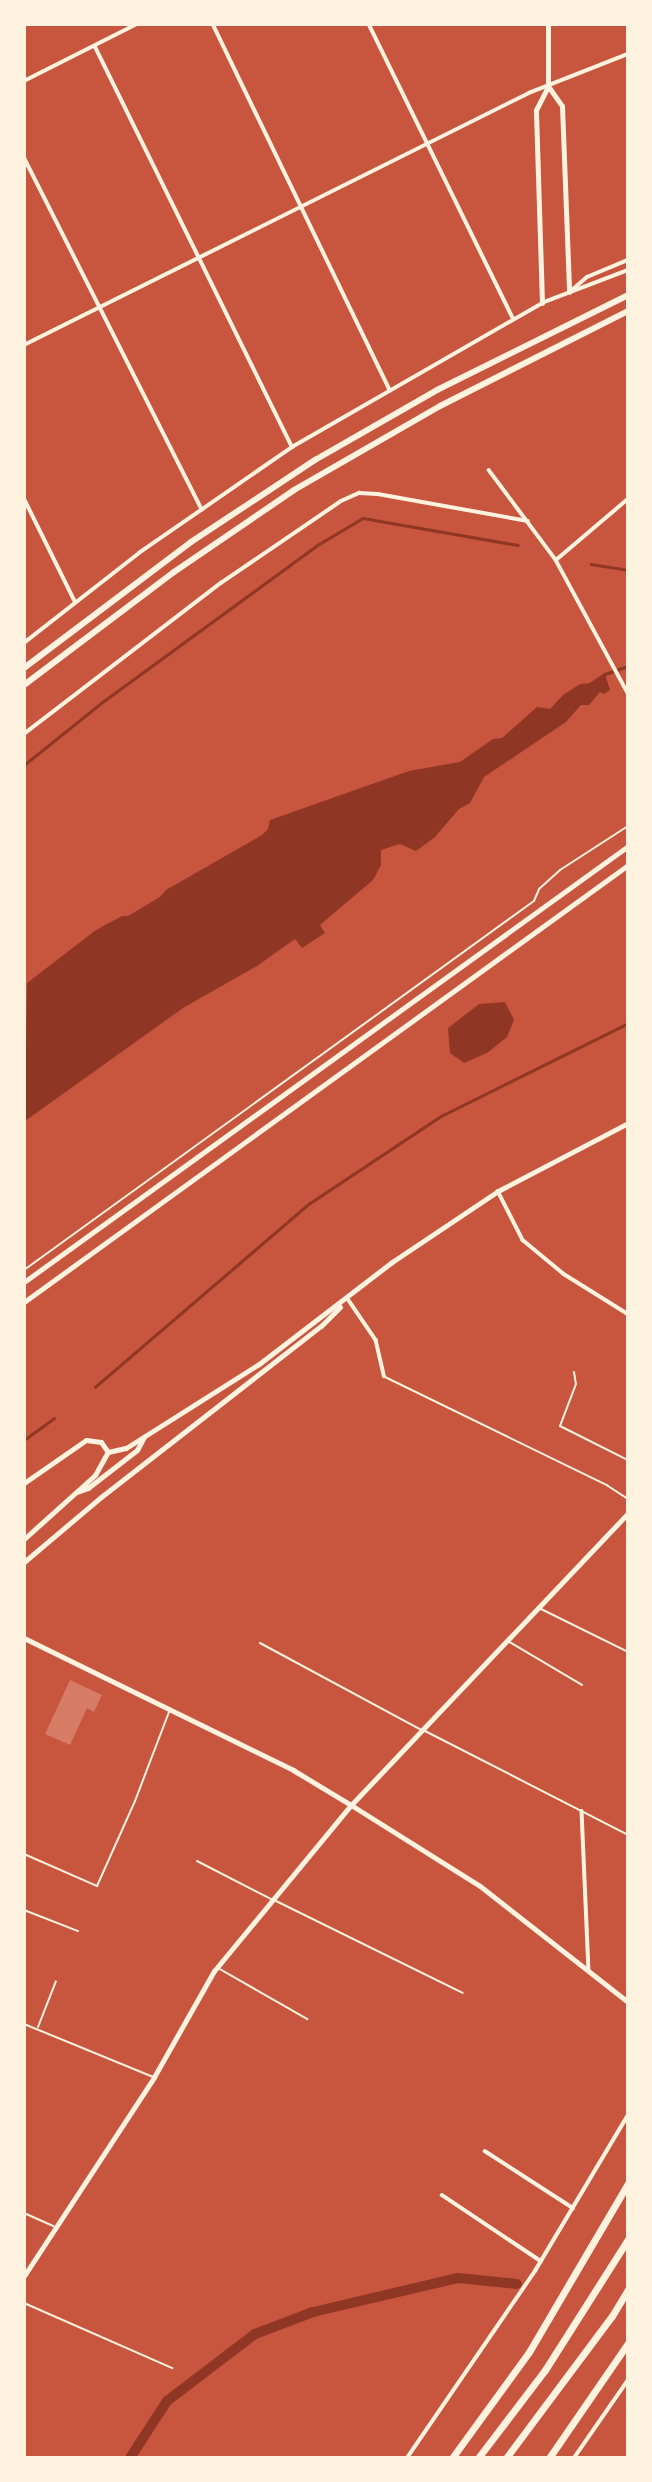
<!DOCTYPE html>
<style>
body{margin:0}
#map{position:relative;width:652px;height:2482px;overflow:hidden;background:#c8553d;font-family:Inter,sans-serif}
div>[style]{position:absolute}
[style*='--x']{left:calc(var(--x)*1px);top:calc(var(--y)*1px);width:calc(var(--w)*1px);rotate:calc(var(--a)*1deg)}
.water>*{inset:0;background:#8f3625}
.stream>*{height:2.5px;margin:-1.25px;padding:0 1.25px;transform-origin:1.25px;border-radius:1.25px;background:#8f3625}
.canal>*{height:10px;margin:-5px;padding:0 5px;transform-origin:5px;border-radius:5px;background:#8f3625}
.building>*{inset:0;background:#d67c66}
.path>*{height:2px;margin:-1px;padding:0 1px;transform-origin:1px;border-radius:1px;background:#fff3e0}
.service>*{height:2px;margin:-1px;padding:0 1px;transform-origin:1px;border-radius:1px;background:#fff3e0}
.minor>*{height:3.5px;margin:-1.75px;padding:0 1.75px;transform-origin:1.75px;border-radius:1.75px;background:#fff3e0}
.tertiary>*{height:5px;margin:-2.5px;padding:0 2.5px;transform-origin:2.5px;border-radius:2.5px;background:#fff3e0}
.secondary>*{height:5px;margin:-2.5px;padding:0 2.5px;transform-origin:2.5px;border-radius:2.5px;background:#fff3e0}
.trunk>*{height:6px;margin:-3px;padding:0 3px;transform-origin:3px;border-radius:3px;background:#fff3e0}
.motorway>*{height:7px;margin:-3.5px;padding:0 3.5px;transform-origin:3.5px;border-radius:3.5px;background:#fff3e0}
span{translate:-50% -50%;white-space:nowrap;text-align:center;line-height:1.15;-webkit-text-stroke:5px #fff3e0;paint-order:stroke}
.frame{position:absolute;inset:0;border:26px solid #fff3e0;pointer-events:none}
</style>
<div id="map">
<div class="water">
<i style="clip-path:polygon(605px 674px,610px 690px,604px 694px,600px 692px,589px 705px,581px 705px,566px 722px,484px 777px,470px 803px,459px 809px,435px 837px,416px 851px,400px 844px,381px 850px,381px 865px,373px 880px,320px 925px,325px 933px,302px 948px,295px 939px,257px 966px,183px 1008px,25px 1121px,27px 983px,96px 930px,122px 916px,128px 916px,160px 897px,166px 890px,262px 835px,268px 829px,270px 820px,409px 771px,460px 762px,493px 739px,502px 738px,537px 707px,550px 709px,563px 695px,580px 684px,594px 683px)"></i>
<i style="clip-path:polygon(505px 1002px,514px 1020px,507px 1037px,487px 1053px,464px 1063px,450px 1053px,448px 1028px,479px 1004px)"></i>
</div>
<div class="stream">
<i style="--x:591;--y:564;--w:37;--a:9"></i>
<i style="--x:588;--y:685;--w:20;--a:-33"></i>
<i style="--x:605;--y:674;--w:24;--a:-19"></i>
<i style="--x:24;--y:765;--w:99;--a:-38.8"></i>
<i style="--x:101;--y:703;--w:270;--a:-36.1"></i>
<i style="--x:319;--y:544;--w:51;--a:-30.6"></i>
<i style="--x:363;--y:518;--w:157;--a:9.9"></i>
<i style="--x:95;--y:1387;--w:283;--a:-40.6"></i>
<i style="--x:310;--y:1203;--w:157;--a:-33.6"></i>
<i style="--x:441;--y:1116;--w:209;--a:-26.4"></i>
<i style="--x:24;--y:1440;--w:37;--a:-36"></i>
</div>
<div class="canal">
<i style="--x:130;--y:2458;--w:68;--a:-57"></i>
<i style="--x:167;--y:2401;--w:111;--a:-37.3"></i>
<i style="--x:255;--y:2334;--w:62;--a:-20.8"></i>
<i style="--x:313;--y:2312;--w:149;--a:-13.2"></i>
<i style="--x:458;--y:2278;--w:59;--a:5.8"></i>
</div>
<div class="building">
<i style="clip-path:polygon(70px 1680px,102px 1695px,94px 1712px,87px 1708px,70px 1745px,45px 1734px)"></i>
</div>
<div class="path">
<i style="--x:24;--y:1270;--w:629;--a:-35.89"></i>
<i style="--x:534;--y:901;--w:13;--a:-67"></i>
<i style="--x:539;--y:889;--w:28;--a:-42"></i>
<i style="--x:560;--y:870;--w:81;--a:-32.9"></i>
</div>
<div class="service">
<i style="--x:574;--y:1372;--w:12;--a:81"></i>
<i style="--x:576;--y:1384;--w:45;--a:110.9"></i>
<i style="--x:560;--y:1426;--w:76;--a:26.6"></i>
<i style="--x:385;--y:1377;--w:248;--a:26"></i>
<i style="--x:608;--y:1486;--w:24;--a:33"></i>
<i style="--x:541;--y:1609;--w:97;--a:26.3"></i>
<i style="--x:508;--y:1641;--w:86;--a:30.7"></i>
<i style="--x:260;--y:1643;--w:182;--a:28.3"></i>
<i style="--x:425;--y:1731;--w:228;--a:27.1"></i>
<i style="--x:24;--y:1854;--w:80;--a:23.7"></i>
<i style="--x:97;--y:1886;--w:93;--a:-65.9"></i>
<i style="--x:135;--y:1801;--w:95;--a:-69.1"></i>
<i style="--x:197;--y:1861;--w:83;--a:27.2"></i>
<i style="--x:276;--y:1901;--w:208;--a:26.2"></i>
<i style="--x:24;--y:1910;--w:58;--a:21.3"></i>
<i style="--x:218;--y:1968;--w:103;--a:29.8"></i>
<i style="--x:24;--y:2024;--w:139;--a:22.3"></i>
<i style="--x:38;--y:2027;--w:49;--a:-68.6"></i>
<i style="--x:24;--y:2213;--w:32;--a:24"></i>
<i style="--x:24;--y:2303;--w:162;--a:23.7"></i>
</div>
<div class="minor">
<i style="--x:213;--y:24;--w:407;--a:64.2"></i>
<i style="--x:369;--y:24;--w:327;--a:63.9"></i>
<i style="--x:95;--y:46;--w:447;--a:63.8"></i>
<i style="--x:24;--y:81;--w:127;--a:-26.8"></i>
<i style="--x:24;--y:157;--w:395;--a:63.2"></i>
<i style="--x:571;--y:291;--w:21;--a:-41"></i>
<i style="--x:587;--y:277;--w:44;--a:-22.5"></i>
<i style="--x:24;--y:345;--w:564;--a:-26.52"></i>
<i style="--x:529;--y:93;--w:106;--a:-21.5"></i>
<i style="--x:489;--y:470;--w:112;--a:53.3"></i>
<i style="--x:556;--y:560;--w:151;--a:61.6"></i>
<i style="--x:24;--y:498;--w:115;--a:63.7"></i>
<i style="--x:556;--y:560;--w:94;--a:-40.3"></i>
<i style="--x:24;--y:643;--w:146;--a:-38"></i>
<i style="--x:139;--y:553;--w:186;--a:-34.7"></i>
<i style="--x:292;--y:447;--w:289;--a:-29.9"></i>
<i style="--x:542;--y:303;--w:92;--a:-21"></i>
<i style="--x:24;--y:734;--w:248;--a:-37.5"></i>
<i style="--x:221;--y:583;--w:145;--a:-34.3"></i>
<i style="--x:341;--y:501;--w:20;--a:-24"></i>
<i style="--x:359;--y:493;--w:19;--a:3"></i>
<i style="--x:378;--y:494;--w:152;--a:10.2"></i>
<i style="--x:498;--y:1191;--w:55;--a:63"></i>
<i style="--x:523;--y:1240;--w:53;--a:39.7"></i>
<i style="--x:564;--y:1274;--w:75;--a:32"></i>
<i style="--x:348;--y:1299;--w:50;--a:55.7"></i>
<i style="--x:376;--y:1340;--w:37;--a:77"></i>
<i style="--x:582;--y:1811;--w:160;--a:87.5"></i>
<i style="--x:485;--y:2151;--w:105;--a:32.9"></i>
<i style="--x:442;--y:2195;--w:119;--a:33.7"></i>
<i style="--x:407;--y:2458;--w:227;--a:-55.6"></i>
<i style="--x:535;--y:2271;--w:182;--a:-59.2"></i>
<i style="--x:574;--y:2458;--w:95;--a:-55.3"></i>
</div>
<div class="tertiary">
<i style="--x:548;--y:86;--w:24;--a:55"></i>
<i style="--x:562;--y:106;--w:186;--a:87.8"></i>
<i style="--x:542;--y:303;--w:193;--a:-91.8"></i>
<i style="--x:536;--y:110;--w:27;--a:-63"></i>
<i style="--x:548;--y:86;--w:62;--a:-90"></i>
<i style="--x:24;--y:1282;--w:745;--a:-35.82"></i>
<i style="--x:24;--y:1302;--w:746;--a:-35.89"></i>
<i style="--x:24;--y:1483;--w:75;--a:-34.7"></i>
<i style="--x:86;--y:1440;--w:15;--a:8"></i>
<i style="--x:101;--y:1442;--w:12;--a:55"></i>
<i style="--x:77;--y:1492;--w:12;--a:-20"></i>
<i style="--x:88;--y:1488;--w:62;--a:-37.8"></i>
<i style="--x:137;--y:1450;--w:15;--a:-62"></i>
<i style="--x:24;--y:1539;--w:96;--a:-42"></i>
<i style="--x:95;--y:1475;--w:26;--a:-61"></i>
<i style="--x:108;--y:1452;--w:18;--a:-13"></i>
<i style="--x:126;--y:1448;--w:157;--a:-32.3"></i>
<i style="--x:259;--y:1364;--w:168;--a:-37.5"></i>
<i style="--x:392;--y:1262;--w:128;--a:-33.8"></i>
<i style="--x:498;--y:1191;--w:147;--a:-27.6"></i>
<i style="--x:24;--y:1562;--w:101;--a:-40.2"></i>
<i style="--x:101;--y:1497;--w:279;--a:-37.9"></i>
<i style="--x:321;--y:1326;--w:27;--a:-45"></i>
<i style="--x:24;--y:1638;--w:300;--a:26.1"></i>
<i style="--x:293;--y:1770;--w:68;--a:31.1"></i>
<i style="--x:351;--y:1805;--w:402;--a:-46.5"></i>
</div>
<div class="secondary">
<i style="--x:24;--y:2276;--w:238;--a:-56.8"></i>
<i style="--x:154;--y:2077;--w:122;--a:-60.5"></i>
<i style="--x:214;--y:1971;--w:215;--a:-50.5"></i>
<i style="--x:351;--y:1805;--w:152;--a:32.1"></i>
<i style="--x:480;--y:1886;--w:188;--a:38.1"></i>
</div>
<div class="trunk">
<i style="--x:24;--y:668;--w:209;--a:-37"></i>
<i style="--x:191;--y:542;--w:149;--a:-33.5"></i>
<i style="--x:315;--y:460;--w:141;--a:-29.8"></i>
<i style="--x:437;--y:390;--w:213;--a:-26.4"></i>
<i style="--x:24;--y:685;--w:188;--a:-37"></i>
<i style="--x:174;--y:572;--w:145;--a:-34.3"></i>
<i style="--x:294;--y:490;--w:168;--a:-29.9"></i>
<i style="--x:440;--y:406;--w:211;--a:-26.8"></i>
</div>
<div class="motorway">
<i style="--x:452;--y:2458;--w:131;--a:-54"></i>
<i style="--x:529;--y:2352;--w:196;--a:-59.6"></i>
<i style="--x:478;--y:2458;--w:111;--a:-52.7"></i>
<i style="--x:545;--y:2370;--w:155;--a:-57.6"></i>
<i style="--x:506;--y:2458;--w:177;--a:-53.3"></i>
<i style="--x:612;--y:2316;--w:31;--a:-59"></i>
<i style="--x:549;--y:2458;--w:140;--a:-55.5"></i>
</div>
<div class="frame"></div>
</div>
